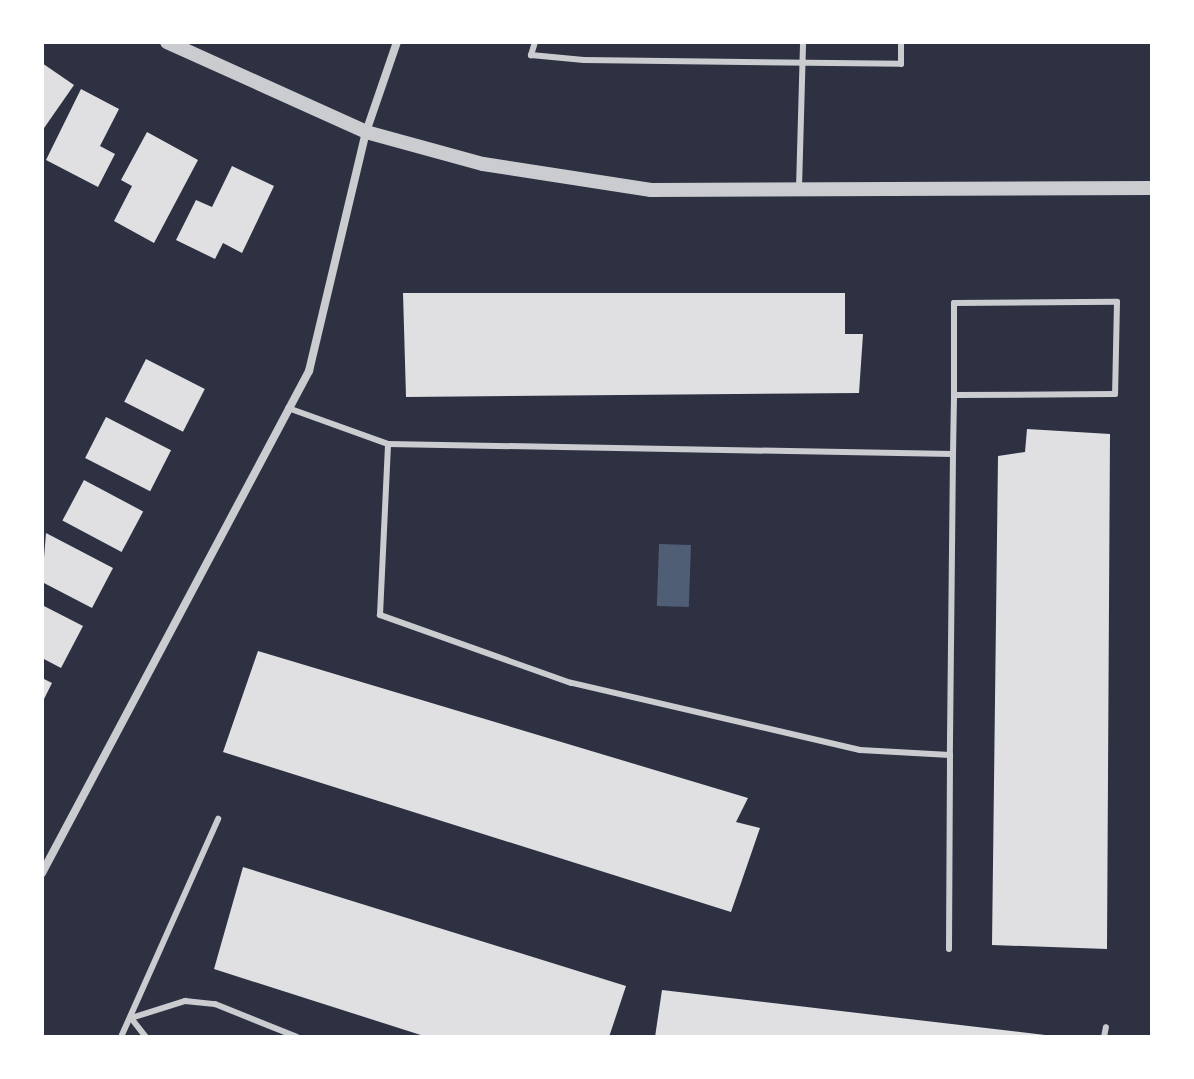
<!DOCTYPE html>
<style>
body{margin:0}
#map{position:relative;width:1194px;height:1079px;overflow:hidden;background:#2d3142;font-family:Rubik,sans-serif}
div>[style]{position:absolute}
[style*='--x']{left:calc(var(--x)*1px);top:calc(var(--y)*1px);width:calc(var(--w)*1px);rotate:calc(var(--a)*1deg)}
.water>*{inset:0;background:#4f5d75;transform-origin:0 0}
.building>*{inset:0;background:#e0e0e3;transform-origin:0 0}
.service>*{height:6px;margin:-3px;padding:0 3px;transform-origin:3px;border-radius:3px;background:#caccd0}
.minor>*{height:8px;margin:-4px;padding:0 4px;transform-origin:4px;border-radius:4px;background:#caccd0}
.tertiary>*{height:14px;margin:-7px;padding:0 7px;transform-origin:7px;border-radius:7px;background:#caccd0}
span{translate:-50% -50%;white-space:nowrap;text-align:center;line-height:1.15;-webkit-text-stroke:8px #fff;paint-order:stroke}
.frame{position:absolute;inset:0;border:44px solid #fff;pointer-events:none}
</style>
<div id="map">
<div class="water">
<i style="left:659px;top:544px;width:32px;height:62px;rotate:2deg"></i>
</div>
<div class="building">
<i style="clip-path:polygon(42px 63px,74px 85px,42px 131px)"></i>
<i style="clip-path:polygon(81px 89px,119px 109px,100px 146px,115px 154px,98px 187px,46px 160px)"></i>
<i style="clip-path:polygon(147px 132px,198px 160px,154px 243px,114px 221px,132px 186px,121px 180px)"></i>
<i style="clip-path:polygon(232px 166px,274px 186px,242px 253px,223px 243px,215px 259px,176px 240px,196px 200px,212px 207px)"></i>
<i style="clip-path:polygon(403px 293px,845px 293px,845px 334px,863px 334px,859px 393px,406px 397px)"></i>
<i style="left:146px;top:359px;width:66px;height:48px;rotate:27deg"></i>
<i style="left:106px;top:417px;width:73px;height:46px;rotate:27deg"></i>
<i style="clip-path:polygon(1027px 429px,1110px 434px,1107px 949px,992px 945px,998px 456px,1025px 452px)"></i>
<i style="left:84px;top:480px;width:67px;height:46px;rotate:28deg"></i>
<i style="clip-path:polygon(46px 533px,113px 568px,92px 608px,42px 582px)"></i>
<i style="clip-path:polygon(42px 605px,83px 626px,61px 668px,42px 658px)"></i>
<i style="clip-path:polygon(258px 651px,748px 798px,736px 822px,760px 828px,731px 912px,223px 752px)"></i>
<i style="clip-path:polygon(42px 678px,52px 683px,42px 703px)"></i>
<i style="clip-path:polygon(243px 867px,626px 986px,609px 1037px,427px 1037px,214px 969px)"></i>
<i style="clip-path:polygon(662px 990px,1045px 1035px,1045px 1037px,655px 1037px)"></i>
</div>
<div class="service">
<i style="--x:535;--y:42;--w:14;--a:107"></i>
<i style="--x:531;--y:55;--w:53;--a:5.4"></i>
<i style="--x:584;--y:60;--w:317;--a:0.7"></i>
<i style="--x:901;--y:64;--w:22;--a:-90"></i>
<i style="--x:799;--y:188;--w:146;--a:-88.4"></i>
<i style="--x:288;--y:408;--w:106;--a:19.8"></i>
<i style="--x:388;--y:444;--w:565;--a:1.01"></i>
<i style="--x:953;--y:454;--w:301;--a:90.6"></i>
<i style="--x:950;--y:755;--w:90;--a:-176.8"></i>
<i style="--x:860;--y:750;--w:297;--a:-166.9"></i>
<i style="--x:571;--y:683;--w:203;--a:-160.4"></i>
<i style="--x:380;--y:615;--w:171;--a:-87.3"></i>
<i style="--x:953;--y:454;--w:59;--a:-89"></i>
<i style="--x:954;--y:395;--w:92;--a:-90"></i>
<i style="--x:954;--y:303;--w:163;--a:-0.4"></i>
<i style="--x:1117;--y:302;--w:92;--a:91.2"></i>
<i style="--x:1115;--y:394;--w:161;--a:179.6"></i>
<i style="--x:949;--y:949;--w:194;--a:-89.7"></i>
<i style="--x:131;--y:1018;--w:57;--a:-17.5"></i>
<i style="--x:185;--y:1001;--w:30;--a:6"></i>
<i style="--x:215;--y:1004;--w:88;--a:21.9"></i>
<i style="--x:131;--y:1018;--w:24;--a:52"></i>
<i style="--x:121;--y:1037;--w:239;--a:-66"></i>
<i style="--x:1104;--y:1037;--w:10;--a:-79"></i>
</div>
<div class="minor">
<i style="--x:42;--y:873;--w:569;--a:-61.99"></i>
<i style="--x:309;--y:371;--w:246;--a:-76.6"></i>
<i style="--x:366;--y:132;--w:95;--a:-71"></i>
</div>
<div class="tertiary">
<i style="--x:167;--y:42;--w:218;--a:24.3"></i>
<i style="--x:366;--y:132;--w:121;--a:15.3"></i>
<i style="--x:483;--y:164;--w:170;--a:8.8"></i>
<i style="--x:651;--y:190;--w:501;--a:-0.23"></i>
</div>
<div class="frame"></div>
</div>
